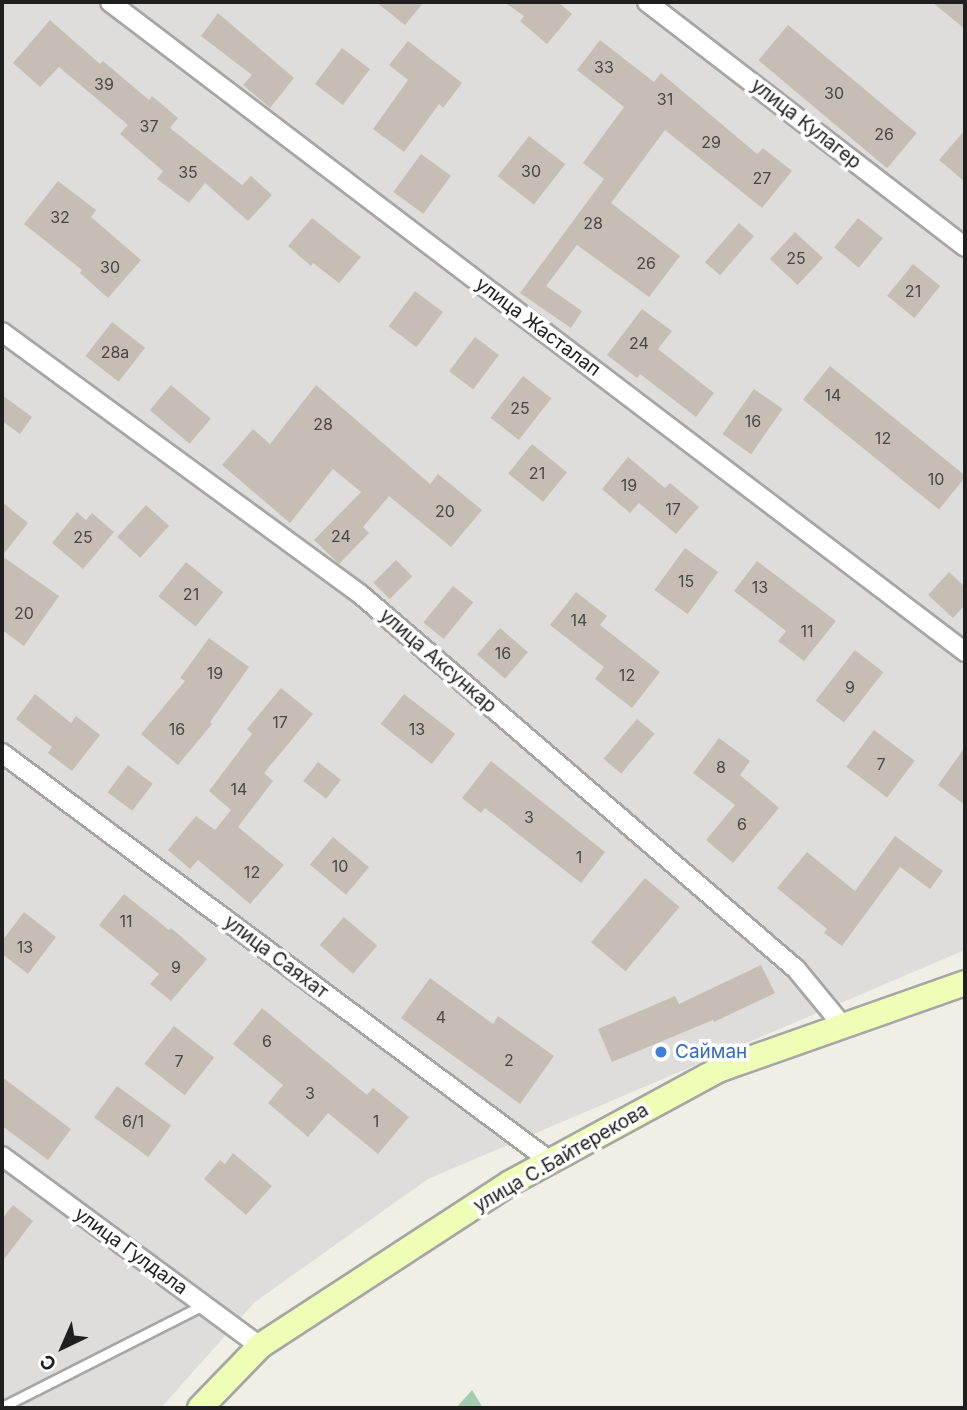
<!DOCTYPE html>
<meta charset="utf-8">
<style>
body{margin:0}
#map{position:relative;width:967px;height:1410px;overflow:hidden;background:#f1efe5;font-family:Inter,sans-serif}
div>[style]{position:absolute}
[style*='--x']{left:calc(var(--x)*1px);top:calc(var(--y)*1px);width:calc(var(--w)*1px);rotate:calc(var(--a)*1deg)}
.residential>*{inset:0;background:#dedddc}
.cemetery>*{inset:0;background:#a5cbb0}
.building>*{inset:0;background:#c6beb4;transform-origin:0 0}
.roads{filter:drop-shadow(2px 0 #a6a6a6) drop-shadow(-2px 0 #a6a6a6) drop-shadow(0 2px #a6a6a6) drop-shadow(0 -2px #a6a6a6)}
.lane>*{height:9px;margin:-4.5px;padding:0 4.5px;transform-origin:4.5px;border-radius:4.5px;background:#fff}
.street>*{height:18px;margin:-9px;padding:0 9px;transform-origin:9px;border-radius:9px;background:#fff}
.secondary>*{height:24px;margin:-12px;padding:0 12px;transform-origin:12px;border-radius:12px;background:#effeb6}
.dots>*{width:19px;height:19px;translate:-50% -50%;box-sizing:border-box;border:4px solid #fff;border-radius:50%}
span{translate:-50% -50%;white-space:nowrap;text-align:center;line-height:1.15;-webkit-text-stroke:7px #fff;paint-order:stroke}
.number-label{font-size:16px;color:#494744}
.number-label span{-webkit-text-stroke-width:0}
.street-label{font-size:19px;color:#1f1f1f}
.shop-label{font-size:19px;color:#366cbe}
.left{translate:0 -50%;text-align:left}
.frame{position:absolute;inset:0;border:4px solid #1f1f1f;pointer-events:none}
.north{position:absolute;left:28px;top:1312px;width:70px;height:70px;-webkit-text-stroke:5px #fff;paint-order:stroke;rotate:224deg;font-size:19px;font-weight:700;line-height:28px;text-align:center;color:#1f1f1f}
.north::after{content:'';display:block;margin:auto;width:24px;height:32px;background:#1f1f1f;clip-path:polygon(50% 0,100% 100%,50% 72%,0 100%)}
</style>
<div id="map">
<div class="residential">
<i style="clip-path:polygon(2px 2px,965px 2px,965px 950px,428px 1179px,255px 1302px,161px 1408px,2px 1408px)"></i>
</div>
<div class="cemetery">
<i style="clip-path:polygon(472px 1390px,483px 1408px,456px 1408px)"></i>
</div>
<div class="building">
<i style="clip-path:polygon(376px 2px,424px 2px,405px 25px)"></i>
<i style="clip-path:polygon(504px 2px,558px 2px,572px 14px,547px 44px,520px 21px,524px 16px)"></i>
<i style="clip-path:polygon(932px 2px,965px 2px,965px 29px)"></i>
<i style="clip-path:polygon(218px 13px,294px 78px,270px 108px,243px 85px,252px 75px,201px 36px)"></i>
<i style="clip-path:polygon(50px 20px,100px 64px,103px 61px,149px 100px,152px 96px,178px 118px,170px 128px,242px 185px,251px 176px,272px 195px,248px 221px,205px 183px,189px 203px,157px 179px,163px 171px,120px 134px,128px 125px,59px 67px,40px 87px,13px 63px)"></i>
<i style="left:788px;top:25px;width:168px;height:46px;rotate:40deg"></i>
<i style="clip-path:polygon(600px 40px,654px 82px,661px 73px,757px 154px,763px 148px,792px 171px,762px 208px,665px 130px,611px 203px,680px 256px,649px 297px,577px 245px,546px 286px,582px 311px,571px 328px,520px 293px,604px 179px,583px 163px,624px 107px,577px 70px)"></i>
<i style="clip-path:polygon(408px 41px,462px 83px,443px 108px,439px 104px,404px 152px,373px 129px,408px 80px,389px 65px)"></i>
<i style="left:342px;top:48px;width:35px;height:45px;rotate:37deg"></i>
<i style="clip-path:polygon(965px 130px,965px 182px,939px 160px)"></i>
<i style="left:529px;top:136px;width:46px;height:51px;rotate:38deg"></i>
<i style="left:421px;top:154px;width:37px;height:47px;rotate:36deg"></i>
<i style="clip-path:polygon(58px 181px,96px 210px,91px 217px,141px 260px,108px 298px,80px 273px,82px 270px,24px 224px)"></i>
<i style="clip-path:polygon(312px 218px,361px 257px,339px 283px,313px 263px,311px 266px,288px 246px)"></i>
<i style="left:858px;top:218px;width:32px;height:38px;rotate:39deg"></i>
<i style="left:739px;top:223px;width:20px;height:52px;rotate:41deg"></i>
<i style="left:795px;top:232px;width:38px;height:37px;rotate:43deg"></i>
<i style="left:913px;top:264px;width:35px;height:41px;rotate:39deg"></i>
<i style="left:415px;top:291px;width:35px;height:44px;rotate:37deg"></i>
<i style="clip-path:polygon(642px 309px,672px 331px,658px 349px,714px 393px,696px 417px,640px 374px,637px 378px,607px 355px)"></i>
<i style="left:112px;top:322px;width:42px;height:43px;rotate:38deg"></i>
<i style="left:475px;top:337px;width:30px;height:43px;rotate:37deg"></i>
<i style="left:830px;top:366px;width:175px;height:43px;rotate:39deg"></i>
<i style="left:523px;top:376px;width:36px;height:53px;rotate:38deg"></i>
<i style="left:171px;top:385px;width:52px;height:33px;rotate:40deg"></i>
<i style="clip-path:polygon(316px 385px,430px 484px,438px 474px,482px 510px,451px 547px,389px 496px,363px 527px,369px 533px,339px 564px,314px 540px,361px 492px,333px 469px,290px 523px,222px 465px,253px 429px,270px 444px)"></i>
<i style="left:754px;top:389px;width:35px;height:55px;rotate:35deg"></i>
<i style="clip-path:polygon(2px 395px,32px 417px,20px 434px,2px 421px)"></i>
<i style="left:532px;top:444px;width:45px;height:38px;rotate:39deg"></i>
<i style="clip-path:polygon(628px 457px,665px 488px,670px 483px,699px 507px,676px 534px,639px 503px,630px 513px,602px 489px)"></i>
<i style="clip-path:polygon(2px 502px,28px 523px,2px 556px,59px 596px,24px 646px,2px 630px)"></i>
<i style="left:146px;top:505px;width:31px;height:43px;rotate:42deg"></i>
<i style="clip-path:polygon(77px 512px,86px 520px,92px 513px,114px 532px,83px 569px,52px 543px)"></i>
<i style="left:685px;top:548px;width:41px;height:52px;rotate:36deg"></i>
<i style="left:396px;top:560px;width:23px;height:32px;rotate:45deg"></i>
<i style="clip-path:polygon(757px 561px,836px 621px,804px 661px,778px 641px,786px 631px,734px 591px)"></i>
<i style="left:186px;top:562px;width:48px;height:44px;rotate:39deg"></i>
<i style="clip-path:polygon(949px 572px,965px 587px,965px 605px,953px 618px,928px 595px)"></i>
<i style="left:453px;top:586px;width:26px;height:47px;rotate:39deg"></i>
<i style="clip-path:polygon(576px 592px,607px 616px,600px 625px,660px 672px,632px 708px,595px 679px,604px 667px,550px 625px)"></i>
<i style="left:500px;top:628px;width:37px;height:35px;rotate:41deg"></i>
<i style="clip-path:polygon(209px 638px,249px 667px,210px 722px,212px 724px,178px 765px,141px 734px,185px 681px,180px 678px)"></i>
<i style="left:855px;top:650px;width:36px;height:64px;rotate:38deg"></i>
<i style="clip-path:polygon(281px 688px,313px 714px,264px 773px,273px 781px,238px 827px,284px 865px,250px 904px,198px 860px,190px 869px,168px 850px,196px 816px,215px 830px,231px 810px,209px 791px,252px 734px,247px 729px)"></i>
<i style="clip-path:polygon(35px 694px,71px 723px,76px 716px,100px 735px,72px 771px,48px 753px,52px 747px,16px 719px)"></i>
<i style="left:404px;top:694px;width:65px;height:38px;rotate:38deg"></i>
<i style="left:637px;top:719px;width:23px;height:52px;rotate:40deg"></i>
<i style="left:874px;top:730px;width:51px;height:46px;rotate:37deg"></i>
<i style="clip-path:polygon(719px 738px,750px 761px,740px 775px,779px 808px,733px 863px,706px 840px,735px 805px,693px 773px)"></i>
<i style="clip-path:polygon(965px 747px,965px 805px,938px 785px)"></i>
<i style="clip-path:polygon(491px 761px,605px 852px,581px 883px,485px 808px,481px 813px,462px 798px)"></i>
<i style="left:318px;top:762px;width:29px;height:24px;rotate:38deg"></i>
<i style="left:128px;top:765px;width:31px;height:34px;rotate:37deg"></i>
<i style="clip-path:polygon(895px 836px,943px 871px,930px 889px,900px 867px,842px 946px,824px 933px,827px 929px,777px 888px,807px 852px,855px 891px)"></i>
<i style="left:333px;top:837px;width:47px;height:36px;rotate:40deg"></i>
<i style="left:645px;top:878px;width:45px;height:84px;rotate:40deg"></i>
<i style="clip-path:polygon(124px 894px,169px 930px,171px 928px,207px 959px,171px 1001px,150px 984px,159px 974px,99px 925px)"></i>
<i style="clip-path:polygon(24px 912px,56px 937px,28px 974px,2px 954px,2px 941px)"></i>
<i style="left:344px;top:917px;width:44px;height:37px;rotate:41deg"></i>
<i style="clip-path:polygon(761px 965px,775px 993px,714px 1022px,713px 1020px,612px 1062px,598px 1029px,675px 996px,679px 1004px)"></i>
<i style="clip-path:polygon(430px 978px,493px 1024px,498px 1016px,554px 1056px,520px 1104px,401px 1018px)"></i>
<i style="clip-path:polygon(262px 1008px,367px 1095px,373px 1088px,409px 1117px,378px 1154px,328px 1113px,308px 1137px,268px 1103px,283px 1085px,233px 1044px)"></i>
<i style="left:174px;top:1026px;width:51px;height:48px;rotate:38deg"></i>
<i style="clip-path:polygon(2px 1077px,71px 1129px,48px 1160px,2px 1126px)"></i>
<i style="left:117px;top:1086px;width:67px;height:39px;rotate:36deg"></i>
<i style="clip-path:polygon(233px 1153px,272px 1186px,246px 1215px,204px 1179px,220px 1160px,225px 1164px)"></i>
<i style="clip-path:polygon(13px 1205px,33px 1221px,2px 1262px,2px 1219px)"></i>
</div>
<div class="roads">
<div class="lane">
<i style="--x:2;--y:1407;--w:225;--a:-26.9"></i>
</div>
<div class="street">
<i style="--x:110;--y:2;--w:1074;--a:37.24"></i>
<i style="--x:647;--y:2;--w:401;--a:37.6"></i>
<i style="--x:2;--y:332;--w:444;--a:36.2"></i>
<i style="--x:360;--y:594;--w:575;--a:40.7"></i>
<i style="--x:796;--y:969;--w:74;--a:50.5"></i>
<i style="--x:2;--y:753;--w:683;--a:36.67"></i>
<i style="--x:2;--y:1156;--w:320;--a:36.4"></i>
</div>
<div class="secondary">
<i style="--x:200;--y:1408;--w:86;--a:-45.9"></i>
<i style="--x:260;--y:1346;--w:298;--a:-33.1"></i>
<i style="--x:510;--y:1183;--w:237;--a:-28.5"></i>
<i style="--x:718;--y:1070;--w:262;--a:-19.4"></i>
</div>
</div>
<div class="dots">
<i style="left:661px;top:1052px;background:#3f7fe0"></i>
</div>
<div class="number-label">
<span style="left:604px;top:67px">33</span>
<span style="left:104px;top:84px">39</span>
<span style="left:834px;top:93px">30</span>
<span style="left:665px;top:99px">31</span>
<span style="left:149px;top:126px">37</span>
<span style="left:884px;top:134px">26</span>
<span style="left:711px;top:142px">29</span>
<span style="left:531px;top:171px">30</span>
<span style="left:188px;top:172px">35</span>
<span style="left:762px;top:178px">27</span>
<span style="left:60px;top:217px">32</span>
<span style="left:593px;top:223px">28</span>
<span style="left:796px;top:258px">25</span>
<span style="left:646px;top:263px">26</span>
<span style="left:110px;top:267px">30</span>
<span style="left:913px;top:291px">21</span>
<span style="left:639px;top:343px">24</span>
<span style="left:115px;top:352px">28а</span>
<span style="left:833px;top:395px">14</span>
<span style="left:520px;top:408px">25</span>
<span style="left:753px;top:421px">16</span>
<span style="left:323px;top:424px">28</span>
<span style="left:883px;top:438px">12</span>
<span style="left:537px;top:473px">21</span>
<span style="left:936px;top:479px">10</span>
<span style="left:629px;top:485px">19</span>
<span style="left:673px;top:509px">17</span>
<span style="left:445px;top:511px">20</span>
<span style="left:341px;top:536px">24</span>
<span style="left:83px;top:537px">25</span>
<span style="left:686px;top:581px">15</span>
<span style="left:760px;top:587px">13</span>
<span style="left:191px;top:594px">21</span>
<span style="left:24px;top:613px">20</span>
<span style="left:579px;top:620px">14</span>
<span style="left:807px;top:631px">11</span>
<span style="left:503px;top:653px">16</span>
<span style="left:215px;top:673px">19</span>
<span style="left:627px;top:675px">12</span>
<span style="left:850px;top:687px">9</span>
<span style="left:280px;top:722px">17</span>
<span style="left:177px;top:729px">16</span>
<span style="left:417px;top:729px">13</span>
<span style="left:881px;top:764px">7</span>
<span style="left:721px;top:767px">8</span>
<span style="left:239px;top:789px">14</span>
<span style="left:529px;top:817px">3</span>
<span style="left:742px;top:824px">6</span>
<span style="left:579px;top:857px">1</span>
<span style="left:340px;top:866px">10</span>
<span style="left:252px;top:872px">12</span>
<span style="left:126px;top:921px">11</span>
<span style="left:25px;top:947px">13</span>
<span style="left:176px;top:967px">9</span>
<span style="left:441px;top:1017px">4</span>
<span style="left:267px;top:1041px">6</span>
<span style="left:509px;top:1060px">2</span>
<span style="left:179px;top:1061px">7</span>
<span style="left:310px;top:1093px">3</span>
<span style="left:133px;top:1121px">6/1</span>
<span style="left:376px;top:1121px">1</span>
</div>
<div class="street-label">
<span style="left:806px;top:124px;rotate:38deg">улица Кулагер</span>
<span style="left:538px;top:327px;rotate:37deg">улица Жасталап</span>
<span style="left:438px;top:661px;rotate:41deg">улица Аксункар</span>
<span style="left:276px;top:957px;rotate:37deg">улица Саяхат</span>
<span style="left:561px;top:1158px;rotate:-30deg">улица С.Байтерекова</span>
<span style="left:131px;top:1251px;rotate:36deg">улица Гулдала</span>
</div>
<div class="shop-label">
<span class="left" style="left:675px;top:1052px">Сайман</span>
</div>
<div class="frame"></div>
<div class="north">С</div>
</div>
